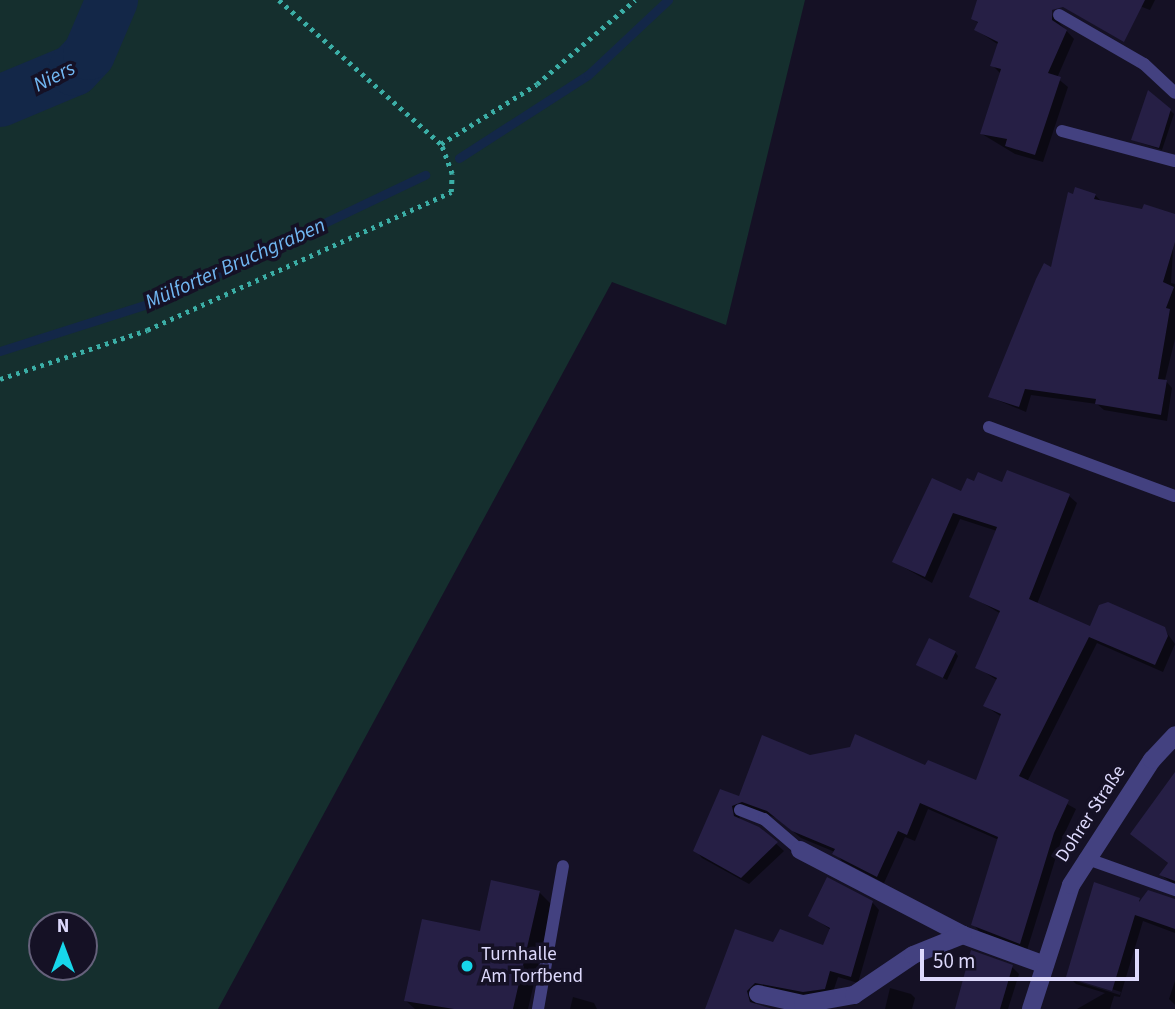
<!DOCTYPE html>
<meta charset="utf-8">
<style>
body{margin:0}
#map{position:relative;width:1175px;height:1009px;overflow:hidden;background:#151125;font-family:"Source Sans 3",sans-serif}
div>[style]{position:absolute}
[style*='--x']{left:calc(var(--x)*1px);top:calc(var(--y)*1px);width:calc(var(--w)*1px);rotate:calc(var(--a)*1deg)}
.green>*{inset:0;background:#152f2e}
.shadow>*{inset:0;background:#0007}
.stream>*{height:9px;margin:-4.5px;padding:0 4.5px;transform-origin:4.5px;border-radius:4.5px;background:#132748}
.river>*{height:52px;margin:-26px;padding:0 26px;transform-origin:26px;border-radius:26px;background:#132748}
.building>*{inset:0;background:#261f45;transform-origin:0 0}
.path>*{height:4.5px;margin-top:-2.25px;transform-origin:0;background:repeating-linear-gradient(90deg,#3baea6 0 3.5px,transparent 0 8.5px)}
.service>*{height:12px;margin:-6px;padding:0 6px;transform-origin:6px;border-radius:6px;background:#434180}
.minor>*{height:18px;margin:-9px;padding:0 9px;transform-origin:9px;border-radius:9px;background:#434180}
.dots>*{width:19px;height:19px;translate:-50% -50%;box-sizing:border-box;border:4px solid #151125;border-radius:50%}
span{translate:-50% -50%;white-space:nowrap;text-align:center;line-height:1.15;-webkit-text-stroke:7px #151125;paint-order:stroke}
.street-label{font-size:19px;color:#ddd9fc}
.poi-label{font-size:19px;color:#ddd9fc}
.left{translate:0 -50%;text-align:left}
.water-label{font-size:21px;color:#71b7f2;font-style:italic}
.north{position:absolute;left:28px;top:911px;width:70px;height:70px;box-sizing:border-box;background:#151125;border:2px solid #65617b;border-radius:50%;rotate:0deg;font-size:19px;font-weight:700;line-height:28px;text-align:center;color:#ddd9fc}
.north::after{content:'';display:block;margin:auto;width:24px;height:32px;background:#17d6ea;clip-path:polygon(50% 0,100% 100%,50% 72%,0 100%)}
.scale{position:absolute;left:920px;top:949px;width:219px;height:32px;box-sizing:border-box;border:4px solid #ddd9fc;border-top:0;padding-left:9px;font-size:21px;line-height:24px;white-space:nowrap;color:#ddd9fc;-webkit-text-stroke:5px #151125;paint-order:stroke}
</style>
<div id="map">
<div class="green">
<i style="clip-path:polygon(evenodd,0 0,805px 0,726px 325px,612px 282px,218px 1009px,0 1009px,0 0,42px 925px,84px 925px,84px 967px,42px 967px,42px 925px)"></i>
</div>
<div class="shadow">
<i style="clip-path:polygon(979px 0,1051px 14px,1074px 39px,1057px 78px,1068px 87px,1043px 162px,1015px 154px,982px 134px,1000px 73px,992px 65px,999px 45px,976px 30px,979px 24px,973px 19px)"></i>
<i style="clip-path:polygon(1124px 0,1155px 0,1150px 10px)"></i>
<i style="clip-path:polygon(1170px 110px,1174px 114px,1162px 150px,1133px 140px)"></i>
<i style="clip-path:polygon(1095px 195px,1102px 202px,1175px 216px,1171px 283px,1175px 284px,1175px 339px,1165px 380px,1172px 388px,1167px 421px,1104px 410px,1097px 404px,1031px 395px,1026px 412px,990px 397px)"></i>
<i style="clip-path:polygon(1008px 472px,1069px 496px,1077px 503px,1037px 604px,1091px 629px,1164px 629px,1175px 644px,1163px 672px,1097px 643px,1027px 782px,1076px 809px,1061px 841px,1027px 950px,980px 932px,973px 924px,999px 840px,928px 809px,915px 841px,905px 837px,884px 883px,842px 861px,835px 852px,801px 838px,777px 818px,747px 808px,739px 814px,740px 820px,759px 828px,784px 851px,749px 884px,702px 858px,695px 850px,721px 791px,740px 799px,810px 757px,926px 767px,977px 782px,1002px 717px,985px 706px,998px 681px,977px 667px,1001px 614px,971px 596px,997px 531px,960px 519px,932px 583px,894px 562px,962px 493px,975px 484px,1003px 484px)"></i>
<i style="clip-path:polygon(955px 652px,958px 656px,947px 680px,919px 665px)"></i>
<i style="clip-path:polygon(1175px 780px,1175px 885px,1161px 875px,1169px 864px,1132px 834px)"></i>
<i style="clip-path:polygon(539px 892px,552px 905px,528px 1009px,415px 1009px,406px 1001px,482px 933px)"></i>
<i style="clip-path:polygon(evenodd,1139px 900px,1175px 900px,1175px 933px,1143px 921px,1120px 997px,1114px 996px,1110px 1009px,1077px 1009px,1105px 993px,1076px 984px,1068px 976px,1139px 900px,1075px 977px,1121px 992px,1120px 995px,1075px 981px,1075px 977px)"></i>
<i style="clip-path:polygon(872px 902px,879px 910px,858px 983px,838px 977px,832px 995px,753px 1000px,758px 1007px,770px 1009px,710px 1009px,774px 944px,824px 947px,831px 930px,810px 915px)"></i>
<i style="clip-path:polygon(1012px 967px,1019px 974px,1008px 1009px,957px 1009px)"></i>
<i style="clip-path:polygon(1175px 981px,1175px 1005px,1169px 999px)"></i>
<i style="clip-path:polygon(890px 988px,911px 994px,915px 998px,912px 1009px,885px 1009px)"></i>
<i style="clip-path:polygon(573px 997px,594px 1003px,597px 1009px,570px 1009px)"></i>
</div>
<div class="stream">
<i style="--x:459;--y:158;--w:153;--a:-32.8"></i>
<i style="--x:588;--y:75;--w:110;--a:-43.2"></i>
<i style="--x:0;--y:351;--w:177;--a:-17.7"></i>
<i style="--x:169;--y:297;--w:284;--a:-25.5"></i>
</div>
<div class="river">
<i style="--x:0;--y:101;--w:80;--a:-22.7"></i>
<i style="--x:74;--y:70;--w:22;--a:-47"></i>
<i style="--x:89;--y:54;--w:59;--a:-66.9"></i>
</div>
<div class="building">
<i style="clip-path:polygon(977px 0,1145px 0,1124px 42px,1063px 7px,1052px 10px,1052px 20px,1067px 30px,1048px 73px,1061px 77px,1035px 155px,1005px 146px,1007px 139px,980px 134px,1001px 69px,990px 66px,998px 42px,974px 30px,978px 22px,971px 19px)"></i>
<i style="clip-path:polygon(1148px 90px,1171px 109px,1159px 148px,1131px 140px)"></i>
<i style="clip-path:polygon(1075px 187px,1096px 194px,1094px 199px,1142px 209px,1144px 204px,1175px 214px,1175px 242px,1163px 282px,1174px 287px,1166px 308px,1170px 309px,1158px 379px,1167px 380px,1161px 415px,1095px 404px,1096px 399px,1025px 389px,1019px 407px,988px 397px,1036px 279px,1044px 263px,1051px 267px,1068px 192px,1073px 194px)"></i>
<i style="clip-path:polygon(1007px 470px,1070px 494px,1029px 599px,1090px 626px,1099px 605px,1108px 602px,1165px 627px,1168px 636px,1155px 665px,1089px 637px,1019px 776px,1069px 800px,1054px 833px,1020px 944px,971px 925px,998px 837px,920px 803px,907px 835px,898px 831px,877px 877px,832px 854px,835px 849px,792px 831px,767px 811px,742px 802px,732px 806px,734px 816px,759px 827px,778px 842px,741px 878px,693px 851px,720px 789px,739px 796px,762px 735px,810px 755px,850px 747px,855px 734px,925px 765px,928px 760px,976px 780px,1001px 714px,983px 706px,997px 678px,975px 668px,1000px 611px,969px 597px,997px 527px,953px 513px,925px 577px,892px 562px,932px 478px,961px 491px,967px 478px,974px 481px,978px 472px,1002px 482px)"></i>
<i style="left:929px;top:638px;width:30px;height:30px;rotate:26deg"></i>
<i style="clip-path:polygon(1175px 772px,1175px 881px,1159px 875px,1168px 863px,1130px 834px)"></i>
<i style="clip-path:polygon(827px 877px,873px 901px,851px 977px,830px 971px,825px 989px,803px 992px,755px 983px,747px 991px,750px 1002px,773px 1009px,705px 1009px,735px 929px,773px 942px,780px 929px,823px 945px,830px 928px,808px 916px)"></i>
<i style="clip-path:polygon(491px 880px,540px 891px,513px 1009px,454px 1009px,404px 1001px,422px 919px,480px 931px)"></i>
<i style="clip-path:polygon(1094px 882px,1140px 898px,1139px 902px,1148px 890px,1175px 899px,1175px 929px,1135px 915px,1112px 991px,1066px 977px)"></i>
<i style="clip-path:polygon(971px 950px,1013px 965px,1000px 1009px,955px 1009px)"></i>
</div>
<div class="path">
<i style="--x:279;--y:0;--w:217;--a:41.6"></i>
<i style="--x:0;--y:379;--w:155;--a:-18.4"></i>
<i style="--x:147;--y:330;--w:334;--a:-24.4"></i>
<i style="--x:451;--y:192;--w:18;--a:-87"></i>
<i style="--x:452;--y:174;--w:32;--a:-110"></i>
<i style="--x:441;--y:144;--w:113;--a:-32"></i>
<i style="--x:537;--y:84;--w:129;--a:-40.6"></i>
</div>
<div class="service">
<i style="--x:1059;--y:15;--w:98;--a:30"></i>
<i style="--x:1144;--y:64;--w:42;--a:43.1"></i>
<i style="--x:1062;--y:131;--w:117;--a:14.9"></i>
<i style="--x:989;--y:427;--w:198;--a:20.4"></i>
<i style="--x:740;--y:810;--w:26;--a:21"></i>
<i style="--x:764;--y:819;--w:48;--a:40.7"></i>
<i style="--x:1085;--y:858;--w:96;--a:19.6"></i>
<i style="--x:538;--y:1009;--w:145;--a:-80.1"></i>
</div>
<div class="minor">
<i style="--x:800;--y:850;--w:184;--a:27.5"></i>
<i style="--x:963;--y:935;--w:87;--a:20.1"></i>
<i style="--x:758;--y:994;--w:46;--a:12.5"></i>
<i style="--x:803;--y:1004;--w:52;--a:-10"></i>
<i style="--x:854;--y:995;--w:71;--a:-34.1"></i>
<i style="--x:913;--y:955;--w:54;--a:-21.8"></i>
<i style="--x:1031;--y:1009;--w:130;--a:-72.1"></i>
<i style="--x:1071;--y:885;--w:149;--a:-57.1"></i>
<i style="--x:1152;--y:760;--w:34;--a:-47"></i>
</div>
<div class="dots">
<i style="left:467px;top:966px;background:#17d6ea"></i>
</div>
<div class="street-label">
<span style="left:1091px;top:814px;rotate:-57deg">Dohrer Straße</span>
</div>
<div class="poi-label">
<span class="left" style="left:481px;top:966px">Turnhalle<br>Am Torfbend</span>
</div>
<div class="water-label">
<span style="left:54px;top:76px;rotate:-27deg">Niers</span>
<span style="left:235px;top:263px;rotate:-24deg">Mülforter Bruchgraben</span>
</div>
<div class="north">N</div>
<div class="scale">50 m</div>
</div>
